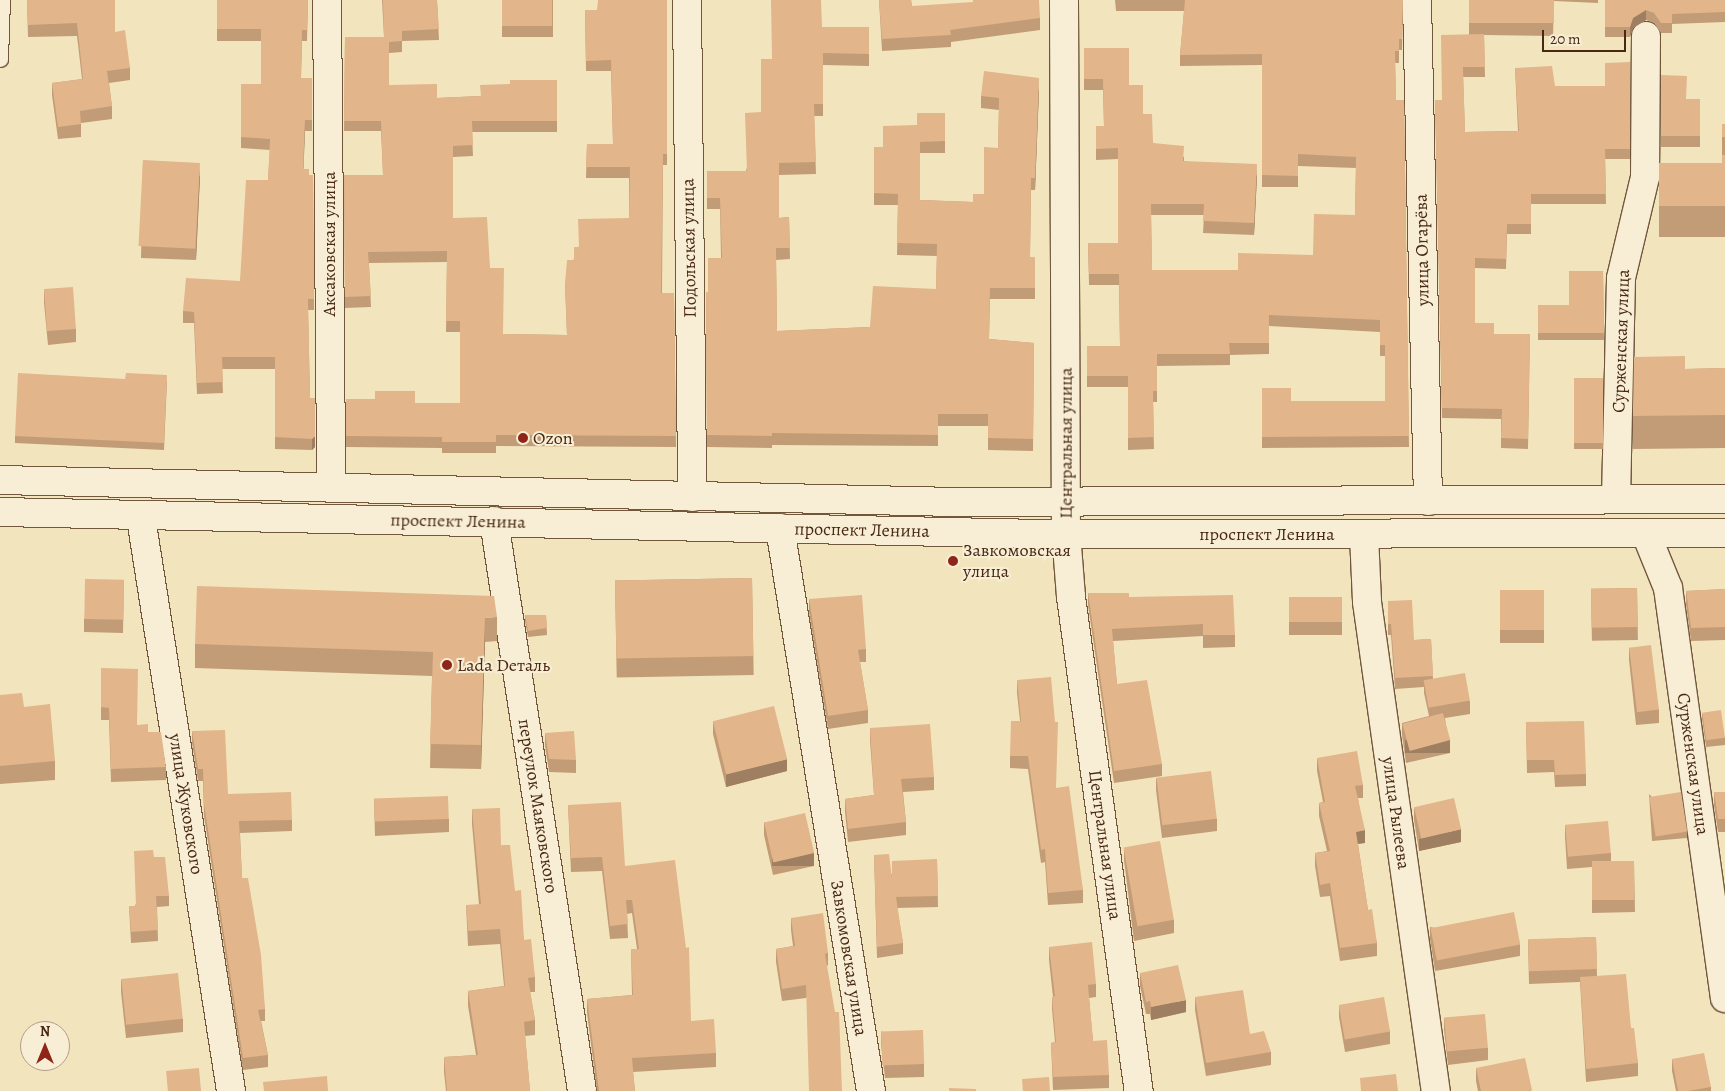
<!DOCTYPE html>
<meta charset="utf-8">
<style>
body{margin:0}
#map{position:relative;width:1725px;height:1091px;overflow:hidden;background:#f2e5be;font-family:Alegreya,serif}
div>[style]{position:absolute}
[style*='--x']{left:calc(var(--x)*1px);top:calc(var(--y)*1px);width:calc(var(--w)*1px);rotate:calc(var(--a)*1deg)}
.roads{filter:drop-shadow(1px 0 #72573d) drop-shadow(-1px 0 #72573d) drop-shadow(0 1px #72573d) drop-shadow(0 -1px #72573d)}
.service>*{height:15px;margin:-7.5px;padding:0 7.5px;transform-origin:7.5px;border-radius:7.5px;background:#f7eed5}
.minor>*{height:28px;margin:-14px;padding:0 14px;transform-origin:14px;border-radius:14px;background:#f7eed5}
.secondary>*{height:28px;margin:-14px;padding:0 14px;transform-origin:14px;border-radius:14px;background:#f7eed5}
.wall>*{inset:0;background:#c29c77;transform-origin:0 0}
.shaded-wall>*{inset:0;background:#9e7f61;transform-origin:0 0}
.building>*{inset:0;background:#e2b58a;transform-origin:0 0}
.dots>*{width:14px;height:14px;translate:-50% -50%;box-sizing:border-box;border:2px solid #f7eed5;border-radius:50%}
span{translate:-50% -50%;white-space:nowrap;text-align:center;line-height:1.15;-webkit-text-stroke:4px #f7eed5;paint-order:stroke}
.street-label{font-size:18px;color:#482812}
.poi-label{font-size:18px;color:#482812}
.left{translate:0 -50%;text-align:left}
.north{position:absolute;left:20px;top:1021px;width:50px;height:50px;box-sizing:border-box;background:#f7eed5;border:1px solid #b19f87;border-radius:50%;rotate:0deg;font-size:14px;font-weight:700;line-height:20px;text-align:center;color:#482812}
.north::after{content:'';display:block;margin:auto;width:18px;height:22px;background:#8f2418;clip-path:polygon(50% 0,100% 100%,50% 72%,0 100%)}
.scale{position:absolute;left:1542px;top:30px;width:84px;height:22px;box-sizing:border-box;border:2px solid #482812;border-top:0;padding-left:6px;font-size:15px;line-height:18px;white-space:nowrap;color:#482812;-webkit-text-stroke:4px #f7eed5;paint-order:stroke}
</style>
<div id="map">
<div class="roads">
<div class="service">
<i style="--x:0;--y:59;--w:59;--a:-88.1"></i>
</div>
<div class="minor">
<i style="--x:327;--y:0;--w:488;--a:89.5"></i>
<i style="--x:687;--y:0;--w:497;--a:89.4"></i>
<i style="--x:1064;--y:0;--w:533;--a:89.79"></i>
<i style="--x:1066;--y:533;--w:64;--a:85.5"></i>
<i style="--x:1071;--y:597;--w:499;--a:82.2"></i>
<i style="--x:1417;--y:0;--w:501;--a:88.74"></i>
<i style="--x:1616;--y:499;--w:221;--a:-88.7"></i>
<i style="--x:1621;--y:278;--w:104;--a:-76.6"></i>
<i style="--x:1645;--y:177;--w:141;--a:-89.6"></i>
<i style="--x:141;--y:518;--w:580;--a:81.07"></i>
<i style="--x:494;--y:521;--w:577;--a:81.22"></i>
<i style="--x:780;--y:528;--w:570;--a:80.82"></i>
<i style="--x:1646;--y:534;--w:58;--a:67.8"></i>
<i style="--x:1668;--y:588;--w:414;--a:82.1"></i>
<i style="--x:1364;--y:535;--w:67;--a:87.4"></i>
<i style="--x:1367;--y:602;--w:494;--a:82"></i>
</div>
<div class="secondary">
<i style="--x:0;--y:480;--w:955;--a:1.32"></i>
<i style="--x:955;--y:502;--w:770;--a:-0.22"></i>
<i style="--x:0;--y:512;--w:1038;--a:1.21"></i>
<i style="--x:1038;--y:534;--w:687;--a:-0.08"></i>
</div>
</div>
<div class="wall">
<i style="clip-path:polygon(27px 0,115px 32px,130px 68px,130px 80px,109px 83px,112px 106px,112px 119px,81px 123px,81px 137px,58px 139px,52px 95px,52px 83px,82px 79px,77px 36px,28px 37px)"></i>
<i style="clip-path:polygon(217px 0,308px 0,307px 41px,302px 41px,301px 78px,312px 78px,312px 131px,305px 131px,303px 169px,309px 175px,313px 175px,314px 310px,308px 310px,310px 398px,315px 447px,312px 450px,275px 449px,275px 369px,222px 369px,223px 393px,197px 394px,194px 323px,183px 323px,183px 311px,240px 281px,268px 180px,270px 150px,241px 148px,241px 84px,261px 84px,261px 41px,217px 41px)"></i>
<i style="clip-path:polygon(382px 0,437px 0,439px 40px,402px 41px,402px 52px,389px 53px,389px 85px,437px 98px,480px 96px,510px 84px,557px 80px,557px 132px,472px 132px,473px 156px,453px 157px,453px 218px,490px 268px,503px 334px,567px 335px,565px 284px,578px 247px,629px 218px,629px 178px,586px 178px,587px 144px,613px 144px,611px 71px,586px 71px,585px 10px,597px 10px,667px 0,667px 165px,663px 165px,662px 293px,674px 293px,676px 447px,496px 446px,496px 453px,442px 453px,442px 448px,346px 447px,346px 399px,415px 403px,460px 403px,460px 332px,446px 332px,447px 262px,369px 263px,371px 307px,345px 308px,344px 175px,383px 175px,381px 131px,344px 131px,345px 37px,384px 37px)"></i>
<i style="left:502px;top:0;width:51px;height:37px"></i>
<i style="clip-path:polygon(879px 0,911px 0,912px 6px,1040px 18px,1040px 30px,951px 42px,951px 47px,882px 51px)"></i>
<i style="clip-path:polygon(1115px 0,1403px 0,1402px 50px,1399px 50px,1399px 63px,1395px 63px,1396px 100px,1404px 100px,1409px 447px,1262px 448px,1262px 388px,1291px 401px,1385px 401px,1385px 356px,1380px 356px,1380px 332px,1269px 326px,1269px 354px,1230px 355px,1230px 365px,1157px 366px,1157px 402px,1153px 402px,1154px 449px,1128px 450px,1128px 387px,1087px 387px,1087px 346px,1120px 346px,1119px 285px,1089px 285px,1088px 243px,1118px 243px,1118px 159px,1096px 160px,1096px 126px,1104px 126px,1103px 90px,1084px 90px,1084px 48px,1129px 85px,1143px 114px,1153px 143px,1184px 157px,1184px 161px,1257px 176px,1254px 235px,1203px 233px,1204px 215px,1151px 215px,1152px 270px,1238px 270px,1313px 255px,1355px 215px,1356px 168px,1298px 166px,1298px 187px,1262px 187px,1262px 65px,1180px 66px,1180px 55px,1184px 11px,1116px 11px)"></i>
<i style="clip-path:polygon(1469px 0,1598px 0,1598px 3px,1554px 1px,1553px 36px,1484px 35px,1485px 77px,1463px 77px,1465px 132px,1518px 131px,1515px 68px,1555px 86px,1605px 86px,1630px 62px,1630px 159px,1605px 159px,1606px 204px,1531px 204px,1531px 234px,1507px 234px,1506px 269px,1475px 268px,1475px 323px,1494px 334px,1530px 334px,1528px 449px,1501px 448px,1501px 419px,1442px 418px,1435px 100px,1442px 100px,1469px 34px)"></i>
<i style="clip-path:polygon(1605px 0,1725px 0,1725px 22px,1672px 24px,1672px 33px,1661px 33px,1654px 23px,1646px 20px,1633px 28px,1630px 37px,1605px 37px)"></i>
<i style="clip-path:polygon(822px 27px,869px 27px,869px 66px,823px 65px,823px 116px,814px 116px,816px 174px,779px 175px,779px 218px,789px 217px,790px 259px,776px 260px,777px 331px,870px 327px,936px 289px,937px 256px,897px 255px,898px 205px,874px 205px,874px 147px,883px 147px,917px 125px,945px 113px,945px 153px,920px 153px,920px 200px,973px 202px,984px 194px,998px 148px,999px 110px,981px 108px,981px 96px,1039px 90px,1035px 190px,1031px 190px,1030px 257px,1035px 257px,1035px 299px,990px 299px,989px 339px,1034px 343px,1033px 451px,988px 450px,988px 426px,938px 426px,938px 446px,772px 445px,772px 448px,707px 447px,706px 292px,708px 292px,721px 258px,720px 209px,707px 209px,707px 171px,746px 171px,761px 112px,772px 59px)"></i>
<i style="clip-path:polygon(1661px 75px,1686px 99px,1700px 99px,1700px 147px,1661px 147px)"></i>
<i style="clip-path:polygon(1722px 124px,1725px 124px,1725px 237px,1659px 237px,1659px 163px,1722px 163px)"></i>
<i style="clip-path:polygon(143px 160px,200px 176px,196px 260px,141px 258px)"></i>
<i style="clip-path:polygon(1603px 271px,1604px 340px,1538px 340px,1538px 305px,1569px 305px)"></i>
<i style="clip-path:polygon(44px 290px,76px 329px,76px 342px,48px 345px,44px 303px)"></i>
<i style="clip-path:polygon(1725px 368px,1725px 448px,1633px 449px,1633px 416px,1685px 369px)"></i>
<i style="left:1574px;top:378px;width:29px;height:71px"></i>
<i style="clip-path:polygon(125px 379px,167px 381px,164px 450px,15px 443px,15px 436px)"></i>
<i style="left:752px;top:578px;width:97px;height:137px;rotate:89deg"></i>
<i style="clip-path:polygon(124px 580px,123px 633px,84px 632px,84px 619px)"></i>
<i style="left:1637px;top:588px;width:52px;height:46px;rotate:89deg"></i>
<i style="clip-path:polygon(1725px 589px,1725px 640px,1691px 641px,1686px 604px,1686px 591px)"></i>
<i style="left:1500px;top:590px;width:44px;height:53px"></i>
<i style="clip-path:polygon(1088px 593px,1129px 597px,1235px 635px,1235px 647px,1203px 648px,1203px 636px,1113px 641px,1117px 684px,1162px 764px,1162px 776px,1114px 783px,1088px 605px)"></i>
<i style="left:1289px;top:597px;width:53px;height:38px"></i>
<i style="clip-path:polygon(809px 599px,866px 649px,866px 662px,860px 662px,868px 710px,868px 723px,828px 729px,809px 612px)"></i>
<i style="clip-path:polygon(1388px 601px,1414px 640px,1431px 639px,1433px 679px,1470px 701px,1470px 714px,1445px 718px,1450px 753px,1406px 763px,1402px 735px,1402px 723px,1429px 716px,1424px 693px,1424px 687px,1395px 689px,1391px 635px,1388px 635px)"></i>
<i style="clip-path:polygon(525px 615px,546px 615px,547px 635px,528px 637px,525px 621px)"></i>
<i style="clip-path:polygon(497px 617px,497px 641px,485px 642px,481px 769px,430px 768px,432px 676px,195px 668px,195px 644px)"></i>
<i style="clip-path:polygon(1629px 647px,1659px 710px,1659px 723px,1636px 725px,1629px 660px)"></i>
<i style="clip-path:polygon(101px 668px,137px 725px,148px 732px,166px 767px,166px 780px,111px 782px,109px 720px,101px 720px)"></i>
<i style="clip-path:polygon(1017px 680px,1056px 788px,1083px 890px,1083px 903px,1048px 905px,1045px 862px,1041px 863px,1028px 769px,1010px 768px,1010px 756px,1020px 721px,1017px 693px)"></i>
<i style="clip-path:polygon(0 695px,24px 707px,55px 761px,55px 780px,0 784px)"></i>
<i style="clip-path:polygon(1702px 713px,1725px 738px,1725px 745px,1706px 747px,1702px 719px)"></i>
<i style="clip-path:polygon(713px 722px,787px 771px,726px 787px,713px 734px)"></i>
<i style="clip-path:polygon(1526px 722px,1586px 774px,1586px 786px,1555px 787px,1554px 772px,1527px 773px)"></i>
<i style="clip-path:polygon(870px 728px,934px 777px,934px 790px,903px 792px,906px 822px,906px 835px,848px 842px,845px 812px,845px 799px,874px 795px,870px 741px)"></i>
<i style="clip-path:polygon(192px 731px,228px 794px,292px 820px,292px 831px,240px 833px,242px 878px,265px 1009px,265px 1021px,261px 1021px,268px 1055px,268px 1067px,243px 1070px,204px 816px,203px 781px,198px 781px,192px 743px)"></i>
<i style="clip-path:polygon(545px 733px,576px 760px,576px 773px,549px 772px,545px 746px)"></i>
<i style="clip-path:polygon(1317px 758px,1363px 785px,1363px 798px,1358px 798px,1365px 843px,1358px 844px,1368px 910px,1377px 943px,1377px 956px,1340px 961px,1330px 896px,1320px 897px,1315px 866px,1315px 853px,1327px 851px,1319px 816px,1319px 803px,1323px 802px,1317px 771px)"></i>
<i style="clip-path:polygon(1156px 778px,1217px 819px,1217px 831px,1162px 838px,1156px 790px)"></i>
<i style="clip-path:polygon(1714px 792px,1725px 792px,1725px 832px,1718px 832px,1714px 805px)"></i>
<i style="clip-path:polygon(1649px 794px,1687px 832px,1687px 838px,1652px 841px)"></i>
<i style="clip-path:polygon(374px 799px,449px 819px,449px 832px,375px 836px)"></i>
<i style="clip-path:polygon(568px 805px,625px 866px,691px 1021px,716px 1053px,716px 1067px,633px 1072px,635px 1091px,597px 1091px,587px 1013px,587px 999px,632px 995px,631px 949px,637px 949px,632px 913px,627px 914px,628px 938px,610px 939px,602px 871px,571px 872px)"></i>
<i style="clip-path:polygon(1414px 808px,1461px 842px,1419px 851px,1414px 820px)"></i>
<i style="clip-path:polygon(472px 809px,501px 845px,515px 891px,524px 940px,535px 977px,535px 992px,530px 992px,535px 1020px,535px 1035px,525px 1036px,530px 1091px,446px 1091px,444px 1072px,444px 1057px,476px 1055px,468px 1006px,468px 991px,504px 986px,500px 944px,468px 946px,466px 905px,479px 905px,472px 824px)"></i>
<i style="clip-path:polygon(764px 822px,814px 866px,773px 875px,764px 835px)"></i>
<i style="clip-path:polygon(1565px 825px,1611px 853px,1611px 861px,1634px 861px,1635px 912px,1592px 913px,1592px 867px,1567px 869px,1565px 837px)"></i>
<i style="clip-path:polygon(1124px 848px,1174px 920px,1174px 933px,1134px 941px,1124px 860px)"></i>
<i style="clip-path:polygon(874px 855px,892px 875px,937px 859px,938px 907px,897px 908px,903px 943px,903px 954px,877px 958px)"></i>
<i style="clip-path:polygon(154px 857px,169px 896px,169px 906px,157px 907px,158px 941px,131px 943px,129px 906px,135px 906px)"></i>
<i style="clip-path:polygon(791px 918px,828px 953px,828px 965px,827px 966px,806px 998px,782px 1001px,776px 962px,776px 949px,793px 946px,791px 930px)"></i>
<i style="clip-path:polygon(1430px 927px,1520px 944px,1520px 956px,1435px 971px,1430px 939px)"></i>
<i style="clip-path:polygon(1596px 937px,1597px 976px,1631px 1028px,1638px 1063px,1638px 1076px,1586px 1082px,1580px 982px,1529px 984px,1528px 940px)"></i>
<i style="clip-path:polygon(1049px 947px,1096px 984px,1096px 997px,1089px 998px,1093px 1041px,1109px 1075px,1109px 1088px,1053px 1090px,1051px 1043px,1055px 1042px,1052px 1009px,1052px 997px,1053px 997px,1049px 960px)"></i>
<i style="clip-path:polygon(1140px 973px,1186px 1012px,1151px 1020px,1150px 1014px,1146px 1014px,1140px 986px)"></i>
<i style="clip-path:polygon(121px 979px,183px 1019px,183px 1032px,126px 1038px,121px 992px)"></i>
<i style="clip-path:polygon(1195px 997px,1250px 1034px,1271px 1052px,1271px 1065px,1206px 1076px,1195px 1010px)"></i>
<i style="clip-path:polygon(1339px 1005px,1390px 1031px,1390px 1044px,1345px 1052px,1339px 1017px)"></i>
<i style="clip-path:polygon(1444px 1018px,1488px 1048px,1488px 1060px,1448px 1065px,1444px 1030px)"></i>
<i style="clip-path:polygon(881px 1031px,924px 1064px,924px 1077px,885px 1078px,881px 1044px)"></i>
<i style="clip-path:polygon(1672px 1059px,1711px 1087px,1711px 1091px,1676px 1091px,1672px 1071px)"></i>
<i style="clip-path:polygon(1476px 1068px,1532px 1091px,1478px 1091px,1476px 1081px)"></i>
</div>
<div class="shaded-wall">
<i style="clip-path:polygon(1646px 10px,1646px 20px,1633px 28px,1630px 37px,1630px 27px,1633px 18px)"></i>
<i style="clip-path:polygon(1039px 78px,1039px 90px,1035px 190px,1035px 178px)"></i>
<i style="clip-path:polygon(305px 120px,305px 131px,303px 181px,303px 169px)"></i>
<i style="clip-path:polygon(200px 163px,200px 176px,196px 260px,196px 247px)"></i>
<i style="clip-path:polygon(1257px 164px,1257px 176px,1254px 235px,1254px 223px)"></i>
<i style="clip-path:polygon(315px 436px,315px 447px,312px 450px,312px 439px)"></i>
<i style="clip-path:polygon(485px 618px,485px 642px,481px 769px,481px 745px)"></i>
<i style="left:1450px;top:740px;width:13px;height:45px;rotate:90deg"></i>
<i style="clip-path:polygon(787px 759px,787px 771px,726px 787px,726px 774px)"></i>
<i style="clip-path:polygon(1461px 829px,1461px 842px,1419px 851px,1419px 839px)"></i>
<i style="clip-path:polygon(1365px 830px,1365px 843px,1356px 844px,1356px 832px)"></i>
<i style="left:814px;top:853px;width:13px;height:42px;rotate:90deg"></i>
<i style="clip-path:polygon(1186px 1000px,1186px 1012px,1151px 1020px,1151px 1007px)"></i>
</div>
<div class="building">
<i style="clip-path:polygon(27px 0,115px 0,115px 32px,125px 30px,130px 68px,107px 71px,112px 106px,80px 111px,81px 124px,58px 127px,52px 83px,83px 79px,77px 23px,28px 25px)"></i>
<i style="clip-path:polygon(217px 0,308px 0,307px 30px,302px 30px,301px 78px,312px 78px,312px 120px,305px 120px,303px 169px,309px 169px,309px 175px,313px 175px,314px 299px,308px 299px,310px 398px,315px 398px,315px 436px,312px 439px,275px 437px,275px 357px,222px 357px,223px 382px,197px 383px,194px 312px,183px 311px,186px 278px,240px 281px,246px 180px,268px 180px,270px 139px,241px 137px,241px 84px,261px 84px,261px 29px,217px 29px)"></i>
<i style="clip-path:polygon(383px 0,437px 0,439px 29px,402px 31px,402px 41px,389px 42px,389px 85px,437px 84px,437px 98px,481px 96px,480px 85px,510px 84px,510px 80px,557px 80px,557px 121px,472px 121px,473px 145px,453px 146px,453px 218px,487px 217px,490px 268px,504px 268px,503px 334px,567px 335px,565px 284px,567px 260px,574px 260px,574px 247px,579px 247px,578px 219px,629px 218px,630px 167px,586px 167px,587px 144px,613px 144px,611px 60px,586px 61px,585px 10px,597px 10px,598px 0,667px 0,667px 154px,663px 154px,661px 293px,674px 293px,676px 436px,496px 435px,496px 442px,442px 442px,442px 437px,346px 436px,346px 399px,375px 399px,375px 391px,415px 391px,415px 403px,460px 403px,460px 321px,446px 321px,447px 251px,368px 252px,371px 296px,345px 297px,344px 175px,383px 175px,381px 121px,344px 121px,345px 37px,384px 37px)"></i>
<i style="left:502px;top:0;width:50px;height:26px"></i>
<i style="clip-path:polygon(771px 0,821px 0,822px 27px,869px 27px,869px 54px,823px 53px,823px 104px,814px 104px,816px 162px,779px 163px,779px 218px,789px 217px,790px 248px,776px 248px,777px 331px,870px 327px,873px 286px,936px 289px,937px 244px,897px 243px,898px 194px,874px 193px,874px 147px,883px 147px,883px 126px,917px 125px,917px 113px,945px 113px,945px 141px,920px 142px,920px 200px,973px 202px,973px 194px,984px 194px,984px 147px,998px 148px,999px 98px,981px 96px,984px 71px,1039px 78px,1035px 178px,1031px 178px,1030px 257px,1035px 257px,1035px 288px,990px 288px,989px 339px,1034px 343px,1033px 439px,988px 438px,988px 414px,938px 414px,938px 435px,772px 433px,772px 436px,707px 435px,706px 292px,708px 292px,708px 258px,722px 258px,720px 198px,707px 198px,707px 171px,747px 171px,745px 113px,761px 112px,761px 59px,772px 59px)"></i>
<i style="clip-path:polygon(879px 0,911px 0,912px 6px,973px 2px,973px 0,1039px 0,1040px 18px,950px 30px,951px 35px,882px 39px)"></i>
<i style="clip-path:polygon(1185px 0,1403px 0,1402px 39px,1399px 39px,1399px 51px,1395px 51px,1396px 100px,1404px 100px,1409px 436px,1262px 437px,1262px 388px,1291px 388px,1291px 401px,1385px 401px,1385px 345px,1380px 345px,1380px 320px,1269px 315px,1269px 343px,1229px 343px,1230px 354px,1157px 354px,1157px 391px,1153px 391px,1154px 437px,1128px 438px,1128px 376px,1087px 376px,1087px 346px,1120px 346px,1119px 274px,1089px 274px,1088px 243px,1118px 243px,1118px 148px,1096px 149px,1096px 126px,1104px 126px,1103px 79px,1084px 79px,1084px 48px,1129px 48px,1129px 85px,1143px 85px,1143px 114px,1152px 114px,1153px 143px,1184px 146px,1183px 161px,1257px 164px,1254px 223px,1203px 221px,1204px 204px,1151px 204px,1152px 270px,1238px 270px,1238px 253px,1313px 255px,1314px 214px,1355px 215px,1356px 157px,1298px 154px,1298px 176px,1262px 175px,1262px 54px,1180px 55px)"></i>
<i style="left:1469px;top:0;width:85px;height:23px"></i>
<i style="clip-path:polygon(1605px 0,1725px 0,1725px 12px,1672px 14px,1672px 23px,1661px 23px,1654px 13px,1646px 10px,1633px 18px,1630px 27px,1605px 27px)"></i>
<i style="clip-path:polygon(1484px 34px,1485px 67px,1463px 67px,1465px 132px,1519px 131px,1515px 68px,1552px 66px,1555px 86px,1605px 86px,1605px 63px,1630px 62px,1630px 149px,1605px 149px,1606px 194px,1531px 194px,1531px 224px,1507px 224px,1506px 259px,1475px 258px,1475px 323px,1494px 323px,1494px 334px,1530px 334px,1528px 439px,1501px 438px,1502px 409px,1442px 408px,1435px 100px,1442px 100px,1441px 35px)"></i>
<i style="clip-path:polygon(1661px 75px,1687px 76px,1686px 99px,1700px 99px,1700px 136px,1661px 136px)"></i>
<i style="left:1722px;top:124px;width:3px;height:13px"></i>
<i style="clip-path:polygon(1722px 155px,1725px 155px,1725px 206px,1659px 206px,1659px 163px,1722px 163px)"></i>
<i style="left:143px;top:160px;width:57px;height:86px;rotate:3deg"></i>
<i style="clip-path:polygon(1569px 271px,1603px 271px,1604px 333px,1538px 333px,1538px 305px,1569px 305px)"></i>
<i style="left:73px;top:287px;width:42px;height:29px;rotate:86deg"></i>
<i style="clip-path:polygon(1685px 356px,1685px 369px,1725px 368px,1725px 415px,1633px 416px,1634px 357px)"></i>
<i style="clip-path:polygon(18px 373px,125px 379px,126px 373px,167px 375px,164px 443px,15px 436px)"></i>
<i style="left:1574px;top:378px;width:29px;height:65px"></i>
<i style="left:752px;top:578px;width:78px;height:137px;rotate:89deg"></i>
<i style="left:85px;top:579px;width:39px;height:40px;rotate:1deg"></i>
<i style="clip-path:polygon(197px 586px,494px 596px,497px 617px,485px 618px,481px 745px,430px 744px,433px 652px,195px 644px)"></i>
<i style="left:1637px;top:588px;width:39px;height:46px;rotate:89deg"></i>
<i style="clip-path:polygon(1725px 589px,1725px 627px,1691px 628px,1686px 591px)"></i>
<i style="left:1500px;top:590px;width:44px;height:40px"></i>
<i style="clip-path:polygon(1088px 593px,1129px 593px,1129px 597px,1233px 595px,1235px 635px,1203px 635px,1203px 624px,1112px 629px,1117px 684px,1147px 680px,1162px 764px,1114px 771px)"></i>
<i style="clip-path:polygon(862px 595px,866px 649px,858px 650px,868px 710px,828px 716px,809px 599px)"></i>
<i style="left:1289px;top:597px;width:53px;height:25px"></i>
<i style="clip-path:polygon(1412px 600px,1414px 640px,1431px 639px,1433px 676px,1395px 678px,1391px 624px,1388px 624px,1388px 601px)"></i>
<i style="clip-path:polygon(525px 615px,546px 615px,547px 628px,528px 631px)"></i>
<i style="left:1651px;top:645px;width:65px;height:22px;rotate:83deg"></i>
<i style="clip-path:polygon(101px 668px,138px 669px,137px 725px,148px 724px,148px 732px,161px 732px,166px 767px,111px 769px,109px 708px,101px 707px)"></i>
<i style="left:1465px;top:673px;width:28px;height:42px;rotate:80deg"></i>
<i style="clip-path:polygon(1051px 677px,1055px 722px,1058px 722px,1056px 788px,1069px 786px,1083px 890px,1048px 893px,1045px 849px,1041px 850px,1028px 756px,1010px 756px,1011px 721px,1021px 721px,1017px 680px)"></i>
<i style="clip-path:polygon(22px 693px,24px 707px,50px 704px,55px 761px,0 766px,0 695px)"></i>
<i style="left:774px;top:706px;width:55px;height:63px;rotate:76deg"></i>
<i style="left:1721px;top:710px;width:28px;height:19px;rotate:82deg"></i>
<i style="left:1443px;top:713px;width:28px;height:42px;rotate:75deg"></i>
<i style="clip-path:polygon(1584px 721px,1586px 774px,1555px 775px,1554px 760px,1527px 760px,1526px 722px)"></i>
<i style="clip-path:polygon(930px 724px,934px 777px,901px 779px,906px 822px,848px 829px,845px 799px,874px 795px,870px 728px)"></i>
<i style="clip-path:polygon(225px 730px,228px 794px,291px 792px,292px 820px,239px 821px,242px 878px,248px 878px,261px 955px,265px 1009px,258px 1010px,268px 1055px,243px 1058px,204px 804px,203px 769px,198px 769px,192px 731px)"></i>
<i style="clip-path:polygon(574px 731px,576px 760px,549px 759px,545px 733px)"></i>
<i style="clip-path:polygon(1357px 751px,1363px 785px,1355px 786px,1365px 830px,1356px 832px,1368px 910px,1372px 909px,1377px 943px,1340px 948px,1330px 883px,1320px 885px,1315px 853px,1330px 851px,1319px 803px,1325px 802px,1317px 758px)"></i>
<i style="left:1211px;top:771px;width:48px;height:55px;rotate:83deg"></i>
<i style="left:1681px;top:792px;width:40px;height:32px;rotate:81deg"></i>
<i style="clip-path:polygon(1714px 792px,1725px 792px,1725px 819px,1718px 819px)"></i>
<i style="left:448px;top:796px;width:23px;height:74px;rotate:88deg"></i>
<i style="left:1454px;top:798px;width:32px;height:41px;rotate:77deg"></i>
<i style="clip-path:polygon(621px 802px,625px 866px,675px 860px,686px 948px,689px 947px,691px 1021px,714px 1019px,716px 1053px,632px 1058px,635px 1091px,599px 1091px,587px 999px,633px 995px,631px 949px,639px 949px,632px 900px,626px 900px,628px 924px,610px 926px,602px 857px,571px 858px,568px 805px)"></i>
<i style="clip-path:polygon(500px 808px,501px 845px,510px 845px,515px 891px,521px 890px,524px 940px,531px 939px,535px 977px,528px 978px,535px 1020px,524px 1022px,530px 1091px,447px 1091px,444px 1057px,478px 1055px,468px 991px,505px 986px,500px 929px,468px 931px,466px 905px,481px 904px,472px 809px)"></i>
<i style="left:805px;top:813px;width:41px;height:42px;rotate:77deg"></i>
<i style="left:1608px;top:821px;width:32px;height:43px;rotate:85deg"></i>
<i style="left:1160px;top:841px;width:80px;height:37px;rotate:80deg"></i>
<i style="clip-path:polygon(153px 850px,154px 857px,165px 857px,169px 896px,156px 896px,158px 930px,131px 932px,129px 906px,136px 906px,134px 851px)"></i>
<i style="clip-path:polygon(889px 854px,892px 878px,892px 861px,937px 859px,938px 896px,896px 897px,903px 943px,877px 947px,874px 855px)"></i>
<i style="left:1592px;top:861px;width:42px;height:39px"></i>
<i style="left:1514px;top:912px;width:33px;height:85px;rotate:79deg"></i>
<i style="clip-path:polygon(823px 913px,828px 953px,825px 954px,835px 1012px,839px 1012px,842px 1091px,809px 1091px,806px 985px,782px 989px,776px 949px,795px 946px,791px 918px)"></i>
<i style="left:1596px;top:937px;width:32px;height:68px;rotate:88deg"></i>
<i style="clip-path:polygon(1092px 942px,1096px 984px,1088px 985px,1093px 1041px,1107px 1040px,1109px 1075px,1053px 1077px,1051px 1043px,1056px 1042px,1052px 997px,1055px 996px,1049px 947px)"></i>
<i style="clip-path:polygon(1178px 965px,1186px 1000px,1151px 1007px,1150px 1001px,1146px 1002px,1140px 973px)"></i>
<i style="left:178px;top:973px;width:46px;height:57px;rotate:84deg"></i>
<i style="clip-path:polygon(1626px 974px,1631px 1028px,1634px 1028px,1638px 1063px,1586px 1069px,1580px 977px)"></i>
<i style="clip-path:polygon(1243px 990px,1250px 1034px,1264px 1031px,1271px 1052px,1206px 1063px,1195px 997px)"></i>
<i style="left:1384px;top:997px;width:35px;height:46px;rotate:80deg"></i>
<i style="left:1485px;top:1014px;width:34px;height:41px;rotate:85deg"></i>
<i style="left:923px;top:1030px;width:34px;height:42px;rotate:88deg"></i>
<i style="clip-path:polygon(1704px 1053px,1711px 1087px,1688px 1091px,1678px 1091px,1672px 1059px)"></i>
<i style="clip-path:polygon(1525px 1058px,1532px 1090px,1528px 1091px,1481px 1091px,1476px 1068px)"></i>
<i style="left:199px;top:1068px;width:23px;height:33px;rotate:85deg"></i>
<i style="clip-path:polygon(1396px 1074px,1398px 1091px,1361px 1091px,1360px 1078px)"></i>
<i style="clip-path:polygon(327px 1076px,328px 1091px,264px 1091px,263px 1082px)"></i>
<i style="left:1049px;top:1077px;width:14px;height:27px;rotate:86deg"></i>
<i style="clip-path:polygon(949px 1088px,976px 1089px,976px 1091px,949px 1091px)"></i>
</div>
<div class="dots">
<i style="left:523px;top:438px;background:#8f2418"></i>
<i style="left:953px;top:561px;background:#8f2418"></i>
<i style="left:447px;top:665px;background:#8f2418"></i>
</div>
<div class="street-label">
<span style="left:329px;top:244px;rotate:-90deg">Аксаковская улица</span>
<span style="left:689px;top:248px;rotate:-91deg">Подольская улица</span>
<span style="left:1422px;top:250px;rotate:-91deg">улица Огарёва</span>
<span style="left:1621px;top:341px;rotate:-88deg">Сурженская улица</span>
<span style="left:1066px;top:443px;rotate:-90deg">Центральная улица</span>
<span style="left:458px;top:521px;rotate:1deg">проспект Ленина</span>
<span style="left:862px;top:530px;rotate:1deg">проспект Ленина</span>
<span style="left:1267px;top:534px">проспект Ленина</span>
<span style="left:1693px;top:764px;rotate:82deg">Сурженская улица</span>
<span style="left:186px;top:804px;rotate:81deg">улица Жуковского</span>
<span style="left:538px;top:806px;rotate:81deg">переулок Маяковского</span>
<span style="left:1396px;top:813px;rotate:82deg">улица Рылеева</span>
<span style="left:1105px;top:845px;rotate:82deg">Центральная улица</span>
<span style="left:849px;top:958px;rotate:81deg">Завкомовская улица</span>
</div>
<div class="poi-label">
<span class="left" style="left:533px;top:438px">Ozon</span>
<span class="left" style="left:963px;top:561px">Завкомовская<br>улица</span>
<span class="left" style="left:457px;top:665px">Lada Dеталь</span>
</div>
<div class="north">N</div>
<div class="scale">20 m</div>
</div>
